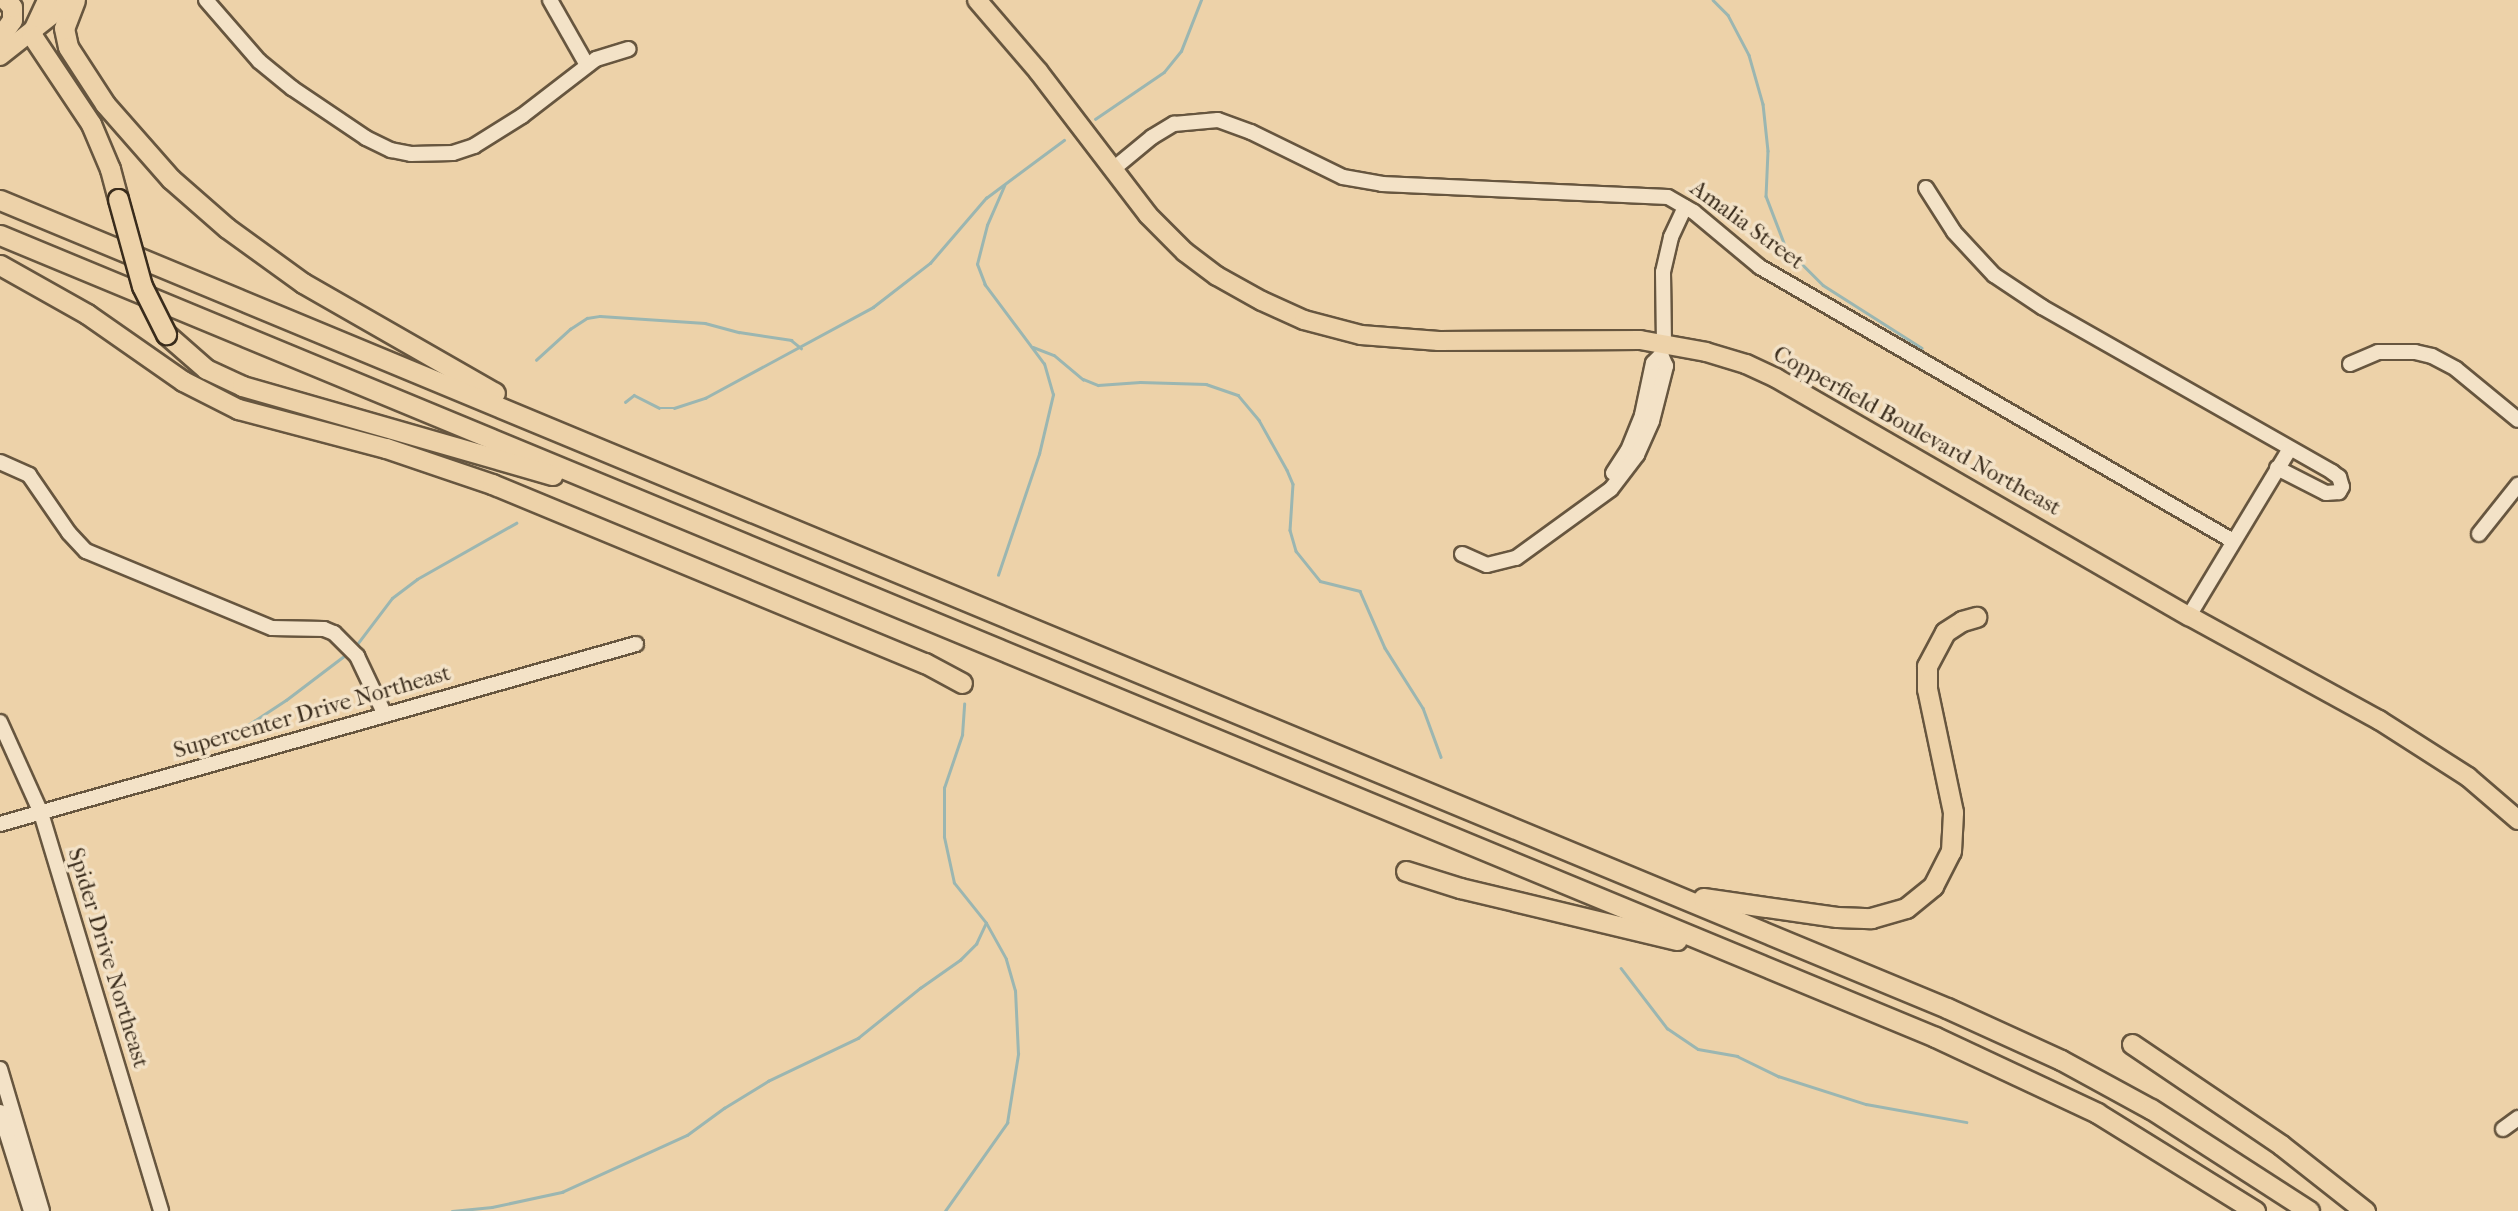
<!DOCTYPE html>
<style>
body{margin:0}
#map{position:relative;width:2518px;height:1211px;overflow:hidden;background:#edd2a9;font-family:"IM FELL French Canon",serif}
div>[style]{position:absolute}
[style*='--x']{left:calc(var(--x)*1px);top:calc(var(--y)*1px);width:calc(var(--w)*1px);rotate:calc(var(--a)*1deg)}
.stream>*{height:2.5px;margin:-1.25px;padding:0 1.25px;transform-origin:1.25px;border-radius:1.25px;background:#9bb6b1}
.roads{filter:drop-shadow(2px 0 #67563f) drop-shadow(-2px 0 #67563f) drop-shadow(0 2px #67563f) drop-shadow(0 -2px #67563f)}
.minor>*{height:14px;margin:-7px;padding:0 7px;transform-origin:7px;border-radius:7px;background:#f3e2c7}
.major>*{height:18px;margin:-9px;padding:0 9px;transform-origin:9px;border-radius:9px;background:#edd2a9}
.highway>*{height:19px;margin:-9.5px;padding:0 9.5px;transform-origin:9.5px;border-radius:9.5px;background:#edd2a9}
.bridges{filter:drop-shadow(2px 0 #3a2c1c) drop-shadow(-2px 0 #3a2c1c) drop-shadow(0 2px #3a2c1c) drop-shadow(0 -2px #3a2c1c)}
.highway-bridge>*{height:19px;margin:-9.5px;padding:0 9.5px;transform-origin:9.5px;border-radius:9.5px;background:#edd2a9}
span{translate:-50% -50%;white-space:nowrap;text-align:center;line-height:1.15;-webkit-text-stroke:7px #f3e2c7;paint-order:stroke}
.street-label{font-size:23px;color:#3a2c1c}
</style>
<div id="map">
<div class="stream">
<i style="--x:1713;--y:0;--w:21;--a:45"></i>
<i style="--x:1728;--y:15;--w:45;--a:62.3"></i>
<i style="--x:1749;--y:55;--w:51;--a:74.1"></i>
<i style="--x:1763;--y:104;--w:47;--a:83.9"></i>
<i style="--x:1768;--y:151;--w:45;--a:92.5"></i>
<i style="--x:1766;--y:196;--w:56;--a:69"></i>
<i style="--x:1786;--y:248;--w:52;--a:45"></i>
<i style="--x:1823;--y:285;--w:117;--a:32.5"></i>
<i style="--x:1095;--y:119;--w:83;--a:-34.3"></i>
<i style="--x:1164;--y:72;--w:27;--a:-51"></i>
<i style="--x:1181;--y:51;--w:55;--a:-68.6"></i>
<i style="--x:1033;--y:347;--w:22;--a:21"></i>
<i style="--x:1054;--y:355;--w:38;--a:40"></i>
<i style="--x:1083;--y:379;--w:16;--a:22"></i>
<i style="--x:1098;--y:385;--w:42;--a:-4.1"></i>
<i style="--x:1140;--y:382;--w:66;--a:1.7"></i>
<i style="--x:1206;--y:384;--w:34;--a:19"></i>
<i style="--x:1238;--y:395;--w:33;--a:50"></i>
<i style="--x:1259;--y:420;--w:57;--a:60.8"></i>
<i style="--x:1287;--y:470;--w:15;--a:67"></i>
<i style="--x:1293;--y:484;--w:46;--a:93.7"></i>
<i style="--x:1290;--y:530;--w:22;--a:74"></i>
<i style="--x:1296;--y:551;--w:38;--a:51"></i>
<i style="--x:1320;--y:581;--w:41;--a:14"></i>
<i style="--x:1360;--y:591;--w:62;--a:66.3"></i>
<i style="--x:1385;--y:648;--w:71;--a:57.7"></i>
<i style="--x:1423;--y:708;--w:52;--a:69.8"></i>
<i style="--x:536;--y:360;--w:46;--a:-42.4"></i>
<i style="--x:570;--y:329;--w:20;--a:-33"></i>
<i style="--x:587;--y:318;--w:13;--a:-9"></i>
<i style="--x:600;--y:316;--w:105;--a:3.8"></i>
<i style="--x:705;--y:323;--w:35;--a:15"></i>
<i style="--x:739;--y:332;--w:53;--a:8.7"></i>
<i style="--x:791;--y:340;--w:13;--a:39"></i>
<i style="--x:625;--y:402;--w:11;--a:-38"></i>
<i style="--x:634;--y:395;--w:28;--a:27"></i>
<i style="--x:659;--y:408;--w:15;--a:0"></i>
<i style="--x:674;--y:408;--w:33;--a:-18"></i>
<i style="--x:705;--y:398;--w:191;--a:-28.4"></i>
<i style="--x:873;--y:307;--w:72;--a:-37.7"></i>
<i style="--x:930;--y:263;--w:86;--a:-49.3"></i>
<i style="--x:986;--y:198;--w:97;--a:-36.6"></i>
<i style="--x:998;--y:575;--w:128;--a:-71.3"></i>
<i style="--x:1039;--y:454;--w:61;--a:-76.7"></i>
<i style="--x:1053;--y:395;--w:32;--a:-106"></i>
<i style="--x:1044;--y:364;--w:99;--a:-126.8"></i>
<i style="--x:985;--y:285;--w:22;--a:-111"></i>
<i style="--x:977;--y:264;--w:40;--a:-75.6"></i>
<i style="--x:987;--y:225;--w:43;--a:-66.4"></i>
<i style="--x:355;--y:647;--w:61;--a:-52.9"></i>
<i style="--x:392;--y:598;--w:31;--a:-37"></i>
<i style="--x:417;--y:579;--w:114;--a:-29.5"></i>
<i style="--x:219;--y:744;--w:80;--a:-33.3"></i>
<i style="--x:286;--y:700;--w:78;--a:-37.2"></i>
<i style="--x:1621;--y:968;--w:76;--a:52.5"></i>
<i style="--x:1667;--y:1028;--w:37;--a:34"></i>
<i style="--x:1698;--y:1049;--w:40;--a:10"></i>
<i style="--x:1737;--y:1056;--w:46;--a:26"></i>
<i style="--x:1778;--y:1076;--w:92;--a:17.7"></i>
<i style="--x:1866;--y:1104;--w:102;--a:10.2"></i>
<i style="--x:452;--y:1211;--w:40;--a:-5.7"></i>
<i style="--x:492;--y:1207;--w:72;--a:-12.1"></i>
<i style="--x:562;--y:1192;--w:137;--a:-24.5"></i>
<i style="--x:687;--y:1135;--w:46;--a:-36.1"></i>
<i style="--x:724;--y:1108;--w:52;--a:-31.5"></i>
<i style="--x:768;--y:1081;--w:100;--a:-25.5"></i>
<i style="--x:858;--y:1038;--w:80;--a:-38.9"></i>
<i style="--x:920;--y:988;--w:49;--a:-35"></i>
<i style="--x:960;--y:960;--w:23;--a:-45"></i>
<i style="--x:976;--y:944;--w:23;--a:-65"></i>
<i style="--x:945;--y:1211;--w:108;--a:-54.8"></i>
<i style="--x:1007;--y:1123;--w:70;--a:-80.9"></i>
<i style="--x:1018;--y:1054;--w:63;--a:-92.7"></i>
<i style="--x:1015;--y:991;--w:33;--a:-106"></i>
<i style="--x:1006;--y:959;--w:41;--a:-119.1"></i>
<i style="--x:986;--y:923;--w:51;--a:-128.7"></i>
<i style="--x:954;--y:883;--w:47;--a:-102.3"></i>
<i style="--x:944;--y:837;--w:49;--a:-90"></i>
<i style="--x:944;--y:788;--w:56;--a:-71.2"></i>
<i style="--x:962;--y:735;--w:31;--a:-86"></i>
</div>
<div class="roads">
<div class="minor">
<i style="--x:206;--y:0;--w:81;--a:49"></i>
<i style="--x:259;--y:61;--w:43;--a:39.3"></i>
<i style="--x:292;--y:88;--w:89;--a:34"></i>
<i style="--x:366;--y:138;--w:28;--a:26"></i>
<i style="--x:391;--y:150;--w:20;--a:11"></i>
<i style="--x:411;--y:154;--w:42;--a:-1.4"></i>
<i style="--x:453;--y:153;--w:22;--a:-18"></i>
<i style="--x:474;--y:146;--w:57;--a:-32"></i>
<i style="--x:522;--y:116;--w:93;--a:-37.6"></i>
<i style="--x:596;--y:59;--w:34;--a:-17"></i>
<i style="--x:550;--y:0;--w:75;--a:60.4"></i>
<i style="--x:1112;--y:170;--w:52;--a:-39.5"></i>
<i style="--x:1152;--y:137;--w:26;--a:-31"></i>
<i style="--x:1174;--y:124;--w:44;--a:-5.2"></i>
<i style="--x:1218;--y:120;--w:35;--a:20"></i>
<i style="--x:1251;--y:132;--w:102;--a:26.1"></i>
<i style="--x:1343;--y:177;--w:40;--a:10"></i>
<i style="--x:1382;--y:184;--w:286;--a:2.6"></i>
<i style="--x:1668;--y:197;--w:30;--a:30"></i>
<i style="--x:1694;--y:212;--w:86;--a:39.8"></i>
<i style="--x:1760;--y:267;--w:547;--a:30.08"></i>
<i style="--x:1926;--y:188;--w:52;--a:57.5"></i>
<i style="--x:1954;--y:232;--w:59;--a:47.1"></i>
<i style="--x:1994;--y:275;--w:58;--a:33.7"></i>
<i style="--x:2042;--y:307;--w:334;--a:29.6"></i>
<i style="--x:2332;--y:472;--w:9;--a:36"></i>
<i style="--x:2339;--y:477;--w:10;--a:73"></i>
<i style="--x:2342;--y:487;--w:6;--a:121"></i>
<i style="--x:2339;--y:492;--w:13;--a:176"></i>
<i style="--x:2326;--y:493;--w:55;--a:-153"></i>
<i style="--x:2350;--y:364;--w:30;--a:-23"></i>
<i style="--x:2378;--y:352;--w:37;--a:0"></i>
<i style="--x:2415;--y:352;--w:17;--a:13"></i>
<i style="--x:2432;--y:356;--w:27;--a:28"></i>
<i style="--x:2456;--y:369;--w:80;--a:39.4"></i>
<i style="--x:0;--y:462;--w:32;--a:24"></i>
<i style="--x:29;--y:475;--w:70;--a:55.4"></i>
<i style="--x:69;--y:533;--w:25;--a:47"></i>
<i style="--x:86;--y:551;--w:201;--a:22.5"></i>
<i style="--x:272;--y:628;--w:52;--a:1.1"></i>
<i style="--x:324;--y:629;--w:11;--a:22"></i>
<i style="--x:334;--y:633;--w:33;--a:45"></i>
<i style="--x:357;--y:656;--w:65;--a:64.6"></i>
<i style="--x:1613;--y:473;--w:27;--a:-57"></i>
<i style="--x:1628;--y:450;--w:38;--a:-68"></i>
<i style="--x:1642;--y:415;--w:53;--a:-78.1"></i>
<i style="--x:1653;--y:363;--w:11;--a:-45"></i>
<i style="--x:1661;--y:355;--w:11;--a:-75"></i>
<i style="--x:1664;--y:344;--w:72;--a:-90.8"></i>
<i style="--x:1663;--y:272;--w:36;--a:-77"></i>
<i style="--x:1671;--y:237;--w:33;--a:-65"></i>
<i style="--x:2479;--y:534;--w:63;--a:-51.5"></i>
<i style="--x:1462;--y:554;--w:27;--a:24"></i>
<i style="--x:1487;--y:565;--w:30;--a:-14"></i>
<i style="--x:1516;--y:558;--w:117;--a:-36"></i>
<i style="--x:1611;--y:489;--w:43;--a:-52.6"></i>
<i style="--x:1637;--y:455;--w:37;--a:-66"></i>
<i style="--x:1652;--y:421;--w:57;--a:-75.7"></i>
<i style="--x:1666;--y:366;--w:12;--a:-114"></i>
<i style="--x:2189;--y:616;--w:194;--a:-58.9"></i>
<i style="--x:0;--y:722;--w:100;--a:65.7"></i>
<i style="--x:41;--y:813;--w:416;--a:73.2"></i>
<i style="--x:0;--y:824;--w:661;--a:-15.8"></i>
<i style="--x:0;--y:1069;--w:148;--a:73.5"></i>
<i style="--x:0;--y:1112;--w:104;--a:72.6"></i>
<i style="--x:2503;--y:1129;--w:19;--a:-36"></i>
</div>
<div class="major">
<i style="--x:977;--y:0;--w:94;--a:49.3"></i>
<i style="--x:1038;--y:71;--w:181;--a:52.6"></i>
<i style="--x:1148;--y:215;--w:52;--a:45"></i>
<i style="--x:1185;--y:252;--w:40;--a:37"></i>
<i style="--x:1217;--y:276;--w:51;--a:29.1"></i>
<i style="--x:1262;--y:301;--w:46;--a:24.3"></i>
<i style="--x:1304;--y:320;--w:59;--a:14.7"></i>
<i style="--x:1361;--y:335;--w:78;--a:4.4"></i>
<i style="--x:1439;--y:341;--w:201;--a:-0.3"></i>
<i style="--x:1640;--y:340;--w:67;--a:10.3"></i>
<i style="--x:1706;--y:352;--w:42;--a:16.7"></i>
<i style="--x:1746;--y:364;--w:33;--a:25"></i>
<i style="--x:1776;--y:378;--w:477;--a:30"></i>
<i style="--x:2189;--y:616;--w:217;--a:28.7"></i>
<i style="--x:2379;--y:720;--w:106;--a:32.6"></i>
<i style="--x:2468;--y:777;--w:66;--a:40.7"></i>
<i style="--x:0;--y:56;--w:90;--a:-38.3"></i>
</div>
<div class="highway">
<i style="--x:47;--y:0;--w:38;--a:115"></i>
<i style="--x:31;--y:34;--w:108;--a:56.3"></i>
<i style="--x:91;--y:124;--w:49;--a:67.1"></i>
<i style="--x:110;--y:169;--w:31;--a:75"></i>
<i style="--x:75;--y:0;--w:30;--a:111"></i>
<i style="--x:64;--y:28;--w:19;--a:78"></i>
<i style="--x:68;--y:47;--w:68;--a:57"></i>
<i style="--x:105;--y:104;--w:100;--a:48.7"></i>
<i style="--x:171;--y:179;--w:74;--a:41.2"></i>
<i style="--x:227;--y:228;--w:94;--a:35.9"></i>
<i style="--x:303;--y:283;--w:221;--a:29.8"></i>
<i style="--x:0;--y:37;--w:21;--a:-55"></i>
<i style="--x:12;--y:20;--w:13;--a:-90"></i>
<i style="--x:12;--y:7;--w:9;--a:-131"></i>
<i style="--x:0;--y:200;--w:2108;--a:22.54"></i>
<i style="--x:1947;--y:1008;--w:125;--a:24.5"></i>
<i style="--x:2061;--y:1060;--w:102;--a:28.6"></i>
<i style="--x:2151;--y:1109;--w:188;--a:32.8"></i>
<i style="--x:0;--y:235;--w:2095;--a:22.51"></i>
<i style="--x:1935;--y:1037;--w:179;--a:25.1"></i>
<i style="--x:2097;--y:1113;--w:186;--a:31.8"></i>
<i style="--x:0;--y:265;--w:100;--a:29.4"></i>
<i style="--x:87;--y:314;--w:117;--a:34.9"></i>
<i style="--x:183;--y:381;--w:62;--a:27"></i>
<i style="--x:238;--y:409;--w:153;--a:14.8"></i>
<i style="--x:386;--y:448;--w:112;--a:18.8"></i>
<i style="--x:492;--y:484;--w:469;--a:22.5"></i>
<i style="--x:925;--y:663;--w:42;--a:28.4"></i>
<i style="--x:166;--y:334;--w:53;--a:41.2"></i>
<i style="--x:206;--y:369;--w:40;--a:25"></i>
<i style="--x:242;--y:386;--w:323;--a:16"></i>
<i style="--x:1406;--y:871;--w:57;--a:17.5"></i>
<i style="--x:1460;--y:888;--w:223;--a:13.5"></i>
<i style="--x:1703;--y:898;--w:135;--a:8.1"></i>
<i style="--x:1837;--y:917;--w:34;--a:2"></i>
<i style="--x:1871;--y:918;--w:36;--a:-16"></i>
<i style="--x:1906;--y:908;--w:35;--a:-39"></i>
<i style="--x:1933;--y:886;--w:39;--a:-63"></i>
<i style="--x:1951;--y:851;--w:39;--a:-87"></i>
<i style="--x:1953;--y:812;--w:126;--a:-101.9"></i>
<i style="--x:1927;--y:689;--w:23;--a:-90"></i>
<i style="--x:1927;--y:666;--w:38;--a:-62"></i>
<i style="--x:1945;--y:632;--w:20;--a:-33"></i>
<i style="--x:1962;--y:621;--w:15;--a:-16"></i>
<i style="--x:2132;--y:1044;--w:180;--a:34.1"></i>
<i style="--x:2281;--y:1145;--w:107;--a:38.2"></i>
</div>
</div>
<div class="bridges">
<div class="highway-bridge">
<i style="--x:118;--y:199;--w:90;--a:74.6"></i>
<i style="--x:142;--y:286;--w:54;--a:63.4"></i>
</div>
</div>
<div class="street-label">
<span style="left:1747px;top:225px;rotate:36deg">Amalia Street</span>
<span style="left:1917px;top:431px;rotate:29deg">Copperfield Boulevard Northeast</span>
<span style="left:312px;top:712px;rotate:-16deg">Supercenter Drive Northeast</span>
<span style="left:108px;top:958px;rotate:73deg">Spider Drive Northeast</span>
</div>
</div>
